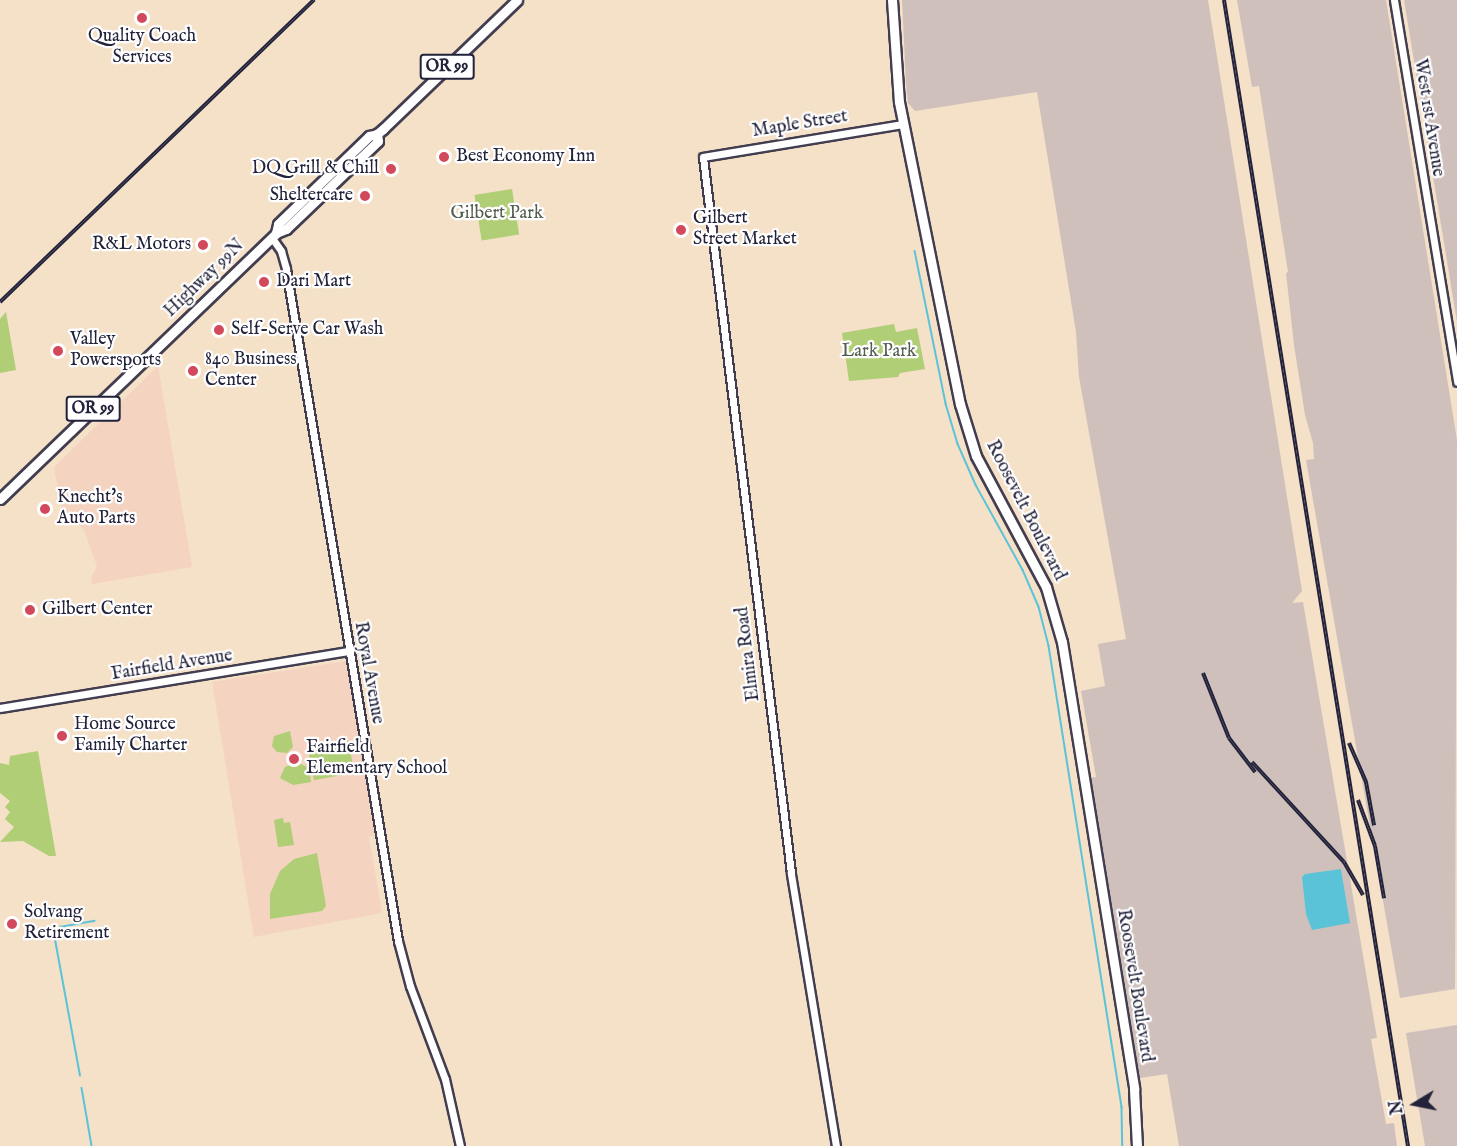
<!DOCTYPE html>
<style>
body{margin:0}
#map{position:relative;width:1457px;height:1146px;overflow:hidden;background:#f5e0c8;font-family:"IM FELL English",serif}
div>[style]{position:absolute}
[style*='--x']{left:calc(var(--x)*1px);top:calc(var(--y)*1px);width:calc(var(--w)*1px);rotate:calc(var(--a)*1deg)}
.built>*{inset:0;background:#f4d3c0}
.industrial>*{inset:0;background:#d0c0bc}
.green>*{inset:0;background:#afce75;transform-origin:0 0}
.water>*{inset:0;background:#5bc3d8}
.stream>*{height:1.5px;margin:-0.75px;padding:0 0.75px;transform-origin:0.75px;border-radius:0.75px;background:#5bc3d8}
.roads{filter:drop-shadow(2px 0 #423e50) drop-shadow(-2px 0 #423e50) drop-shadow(0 2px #423e50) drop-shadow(0 -2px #423e50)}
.minor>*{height:7px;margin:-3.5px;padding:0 3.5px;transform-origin:3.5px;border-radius:3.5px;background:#fff}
.major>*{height:9px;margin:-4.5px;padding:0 4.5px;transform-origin:4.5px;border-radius:4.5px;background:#fff}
.rail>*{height:4px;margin-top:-2px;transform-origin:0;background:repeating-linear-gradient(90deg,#fff 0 4.5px,#22223b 0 9px);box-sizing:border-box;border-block:2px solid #22223b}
.dots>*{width:16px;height:16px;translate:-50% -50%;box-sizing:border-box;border:3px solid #fff;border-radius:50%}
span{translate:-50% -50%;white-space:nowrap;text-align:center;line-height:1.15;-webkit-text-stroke:4.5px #fff;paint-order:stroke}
.shield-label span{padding:2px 4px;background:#fff;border:2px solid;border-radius:4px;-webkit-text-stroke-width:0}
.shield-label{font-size:16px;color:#22223b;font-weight:700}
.poi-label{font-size:18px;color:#22223b}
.left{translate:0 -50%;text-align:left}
.right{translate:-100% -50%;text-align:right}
.street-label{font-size:18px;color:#22223b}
.park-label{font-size:18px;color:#535e4f}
.north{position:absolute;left:1385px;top:1074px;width:60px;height:60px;-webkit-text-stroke:4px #fff;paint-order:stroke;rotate:260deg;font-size:16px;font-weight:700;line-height:24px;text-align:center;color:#22223b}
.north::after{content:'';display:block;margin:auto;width:21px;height:27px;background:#22223b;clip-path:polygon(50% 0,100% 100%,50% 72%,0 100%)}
</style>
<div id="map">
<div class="built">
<i style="clip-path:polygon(158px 366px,192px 567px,92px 584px,91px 578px,97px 566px,84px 530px,61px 506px,54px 467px)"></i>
<i style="clip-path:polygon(346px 661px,375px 835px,369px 837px,382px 913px,254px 937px,212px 682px)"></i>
</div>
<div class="industrial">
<i style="clip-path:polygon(902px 0,1208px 0,1302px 591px,1292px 603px,1303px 602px,1377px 1038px,1371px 1039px,1386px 1124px,1394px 1123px,1397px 1146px,1179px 1146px,1167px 1074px,1140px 1078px,1089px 778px,1096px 777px,1081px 691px,1105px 686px,1098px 644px,1126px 639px,1079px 377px,1076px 332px,1037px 92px,915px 111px,908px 103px,906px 84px)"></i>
<i style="clip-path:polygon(1237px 0,1386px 0,1457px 440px,1455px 989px,1400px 998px,1306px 460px,1314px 459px,1313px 443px,1305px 415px,1294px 345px,1286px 273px,1288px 272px,1259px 86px,1252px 87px)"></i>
<i style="clip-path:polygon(1404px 0,1457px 0,1457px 322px)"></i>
<i style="clip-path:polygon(1457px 1025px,1457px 1146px,1425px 1146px,1406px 1033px)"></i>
</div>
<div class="green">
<i style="left:512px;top:189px;width:46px;height:38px;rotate:81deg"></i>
<i style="clip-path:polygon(6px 312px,16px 370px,0 373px,0 319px)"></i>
<i style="clip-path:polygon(894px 324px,896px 332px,917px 328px,925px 369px,900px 373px,898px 377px,849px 381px,842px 333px)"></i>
<i style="clip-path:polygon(290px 731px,293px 747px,287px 753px,277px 752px,272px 746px,274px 736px)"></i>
<i style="left:348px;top:740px;width:33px;height:41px;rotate:79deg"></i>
<i style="clip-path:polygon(38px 751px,56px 856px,49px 856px,23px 841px,0 842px,14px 827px,5px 819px,10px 812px,5px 807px,10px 801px,0 793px,0 763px,9px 765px,10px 756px)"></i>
<i style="clip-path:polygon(297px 762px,309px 768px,311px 782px,293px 785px,280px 778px,285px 767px)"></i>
<i style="clip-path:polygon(283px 818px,284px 823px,290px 822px,294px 845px,278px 847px,274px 820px)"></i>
<i style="clip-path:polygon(317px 853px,326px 906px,322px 911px,270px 919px,270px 894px,280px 871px,294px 859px)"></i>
</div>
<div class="water">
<i style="clip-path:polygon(1341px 869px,1350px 923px,1312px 930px,1306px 914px,1302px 877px,1305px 874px)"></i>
</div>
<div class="stream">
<i style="--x:915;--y:251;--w:156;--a:78.5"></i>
<i style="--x:946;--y:404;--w:42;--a:73.3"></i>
<i style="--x:958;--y:444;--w:45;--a:66.3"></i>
<i style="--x:976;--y:485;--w:97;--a:61.1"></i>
<i style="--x:1023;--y:570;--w:40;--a:66.6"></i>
<i style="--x:1039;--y:607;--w:40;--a:75.6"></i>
<i style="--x:1049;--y:646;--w:467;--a:81"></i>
<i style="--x:1122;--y:1107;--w:39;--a:89"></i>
<i style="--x:80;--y:1076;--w:138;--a:-100.4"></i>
<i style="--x:55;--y:940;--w:14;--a:-69"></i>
<i style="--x:60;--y:927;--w:35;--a:-10"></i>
<i style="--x:82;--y:1088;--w:59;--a:80.2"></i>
</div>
<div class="roads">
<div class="minor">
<i style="--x:1394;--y:0;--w:387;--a:80.6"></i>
<i style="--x:272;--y:238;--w:16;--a:55"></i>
<i style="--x:281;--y:251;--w:19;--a:74"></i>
<i style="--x:286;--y:269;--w:681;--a:80.54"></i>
<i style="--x:398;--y:941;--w:47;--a:75.1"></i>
<i style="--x:410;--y:986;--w:99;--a:69.4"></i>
<i style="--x:445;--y:1079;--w:69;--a:77.4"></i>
<i style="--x:0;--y:708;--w:354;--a:-9.3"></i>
<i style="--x:836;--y:1146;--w:277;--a:-99.4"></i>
<i style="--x:791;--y:873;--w:721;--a:-97.01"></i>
<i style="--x:703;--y:157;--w:202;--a:-9.4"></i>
</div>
<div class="major">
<i style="--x:892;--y:0;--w:102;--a:86.1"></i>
<i style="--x:899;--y:102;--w:308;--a:78.6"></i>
<i style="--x:960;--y:404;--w:54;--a:72.9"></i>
<i style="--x:976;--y:456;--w:149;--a:61.9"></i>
<i style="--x:1046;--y:587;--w:57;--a:73.8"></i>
<i style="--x:1062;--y:642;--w:453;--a:80.8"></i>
<i style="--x:1134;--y:1089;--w:57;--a:87"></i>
<i style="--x:276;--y:233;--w:9;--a:-77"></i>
<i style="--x:278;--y:224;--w:127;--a:-44"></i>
<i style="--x:369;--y:136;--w:8;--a:-14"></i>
<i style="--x:377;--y:134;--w:8;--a:-40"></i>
<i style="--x:383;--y:129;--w:186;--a:-43.9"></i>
<i style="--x:0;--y:499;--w:383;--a:-43.9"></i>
<i style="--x:276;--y:233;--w:11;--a:-22"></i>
<i style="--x:286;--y:229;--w:127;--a:-43.7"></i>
<i style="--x:378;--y:141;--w:7;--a:-98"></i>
</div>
</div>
<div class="rail">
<i style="--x:1224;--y:0;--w:1161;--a:80.88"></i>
<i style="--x:0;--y:302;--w:436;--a:-43.9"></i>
<i style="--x:1203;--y:673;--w:70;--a:68.2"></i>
<i style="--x:1229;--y:738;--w:43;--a:52.6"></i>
<i style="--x:1349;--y:743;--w:43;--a:66.4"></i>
<i style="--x:1366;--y:782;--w:44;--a:79.5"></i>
<i style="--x:1252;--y:762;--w:136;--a:47.4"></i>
<i style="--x:1344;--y:862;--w:38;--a:60"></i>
<i style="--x:1358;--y:800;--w:49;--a:69.7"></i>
<i style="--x:1375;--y:846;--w:53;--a:80.2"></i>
</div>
<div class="dots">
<i style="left:142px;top:18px;background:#d1495b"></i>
<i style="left:444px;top:157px;background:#d1495b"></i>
<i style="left:391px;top:169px;background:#d1495b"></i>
<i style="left:365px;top:196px;background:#d1495b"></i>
<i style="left:681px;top:230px;background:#d1495b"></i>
<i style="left:203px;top:245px;background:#d1495b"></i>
<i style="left:264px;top:282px;background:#d1495b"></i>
<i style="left:219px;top:330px;background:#d1495b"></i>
<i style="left:58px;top:351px;background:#d1495b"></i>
<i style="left:193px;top:371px;background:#d1495b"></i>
<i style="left:45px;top:509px;background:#d1495b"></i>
<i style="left:30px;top:610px;background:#d1495b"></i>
<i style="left:62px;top:736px;background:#d1495b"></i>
<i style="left:294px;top:759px;background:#d1495b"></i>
<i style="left:12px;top:924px;background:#d1495b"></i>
</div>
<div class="shield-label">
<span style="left:447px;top:67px">OR 99</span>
<span style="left:93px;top:409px">OR 99</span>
</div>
<div class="poi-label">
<span style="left:142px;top:48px">Quality Coach<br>Services</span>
<span class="left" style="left:456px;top:157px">Best Economy Inn</span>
<span class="right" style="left:379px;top:169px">DQ Grill &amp; Chill</span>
<span class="right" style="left:353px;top:196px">Sheltercare</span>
<span class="left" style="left:693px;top:230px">Gilbert<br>Street Market</span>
<span class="right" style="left:191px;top:245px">R&amp;L Motors</span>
<span class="left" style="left:276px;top:282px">Dari Mart</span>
<span class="left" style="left:231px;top:330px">Self-Serve Car Wash</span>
<span class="left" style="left:70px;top:351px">Valley<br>Powersports</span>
<span class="left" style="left:205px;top:371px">840 Business<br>Center</span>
<span class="left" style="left:57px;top:509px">Knecht's<br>Auto Parts</span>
<span class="left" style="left:42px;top:610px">Gilbert Center</span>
<span class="left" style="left:74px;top:736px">Home Source<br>Family Charter</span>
<span class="left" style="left:306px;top:759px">Fairfield<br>Elementary School</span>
<span class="left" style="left:24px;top:924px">Solvang<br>Retirement</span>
</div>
<div class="street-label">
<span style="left:1428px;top:118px;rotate:81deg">West 1st Avenue</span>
<span style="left:800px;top:125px;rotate:-9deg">Maple Street</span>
<span style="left:205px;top:279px;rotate:-44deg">Highway 99N</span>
<span style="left:1025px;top:511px;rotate:63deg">Roosevelt Boulevard</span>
<span style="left:749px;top:654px;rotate:-97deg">Elmira Road</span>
<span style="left:172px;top:666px;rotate:-9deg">Fairfield Avenue</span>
<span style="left:368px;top:673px;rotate:80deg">Royal Avenue</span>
<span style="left:1134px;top:986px;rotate:81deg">Roosevelt Boulevard</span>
</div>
<div class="park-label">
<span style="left:497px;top:214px">Gilbert Park</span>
<span style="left:879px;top:352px">Lark Park</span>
</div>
<div class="north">N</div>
</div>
